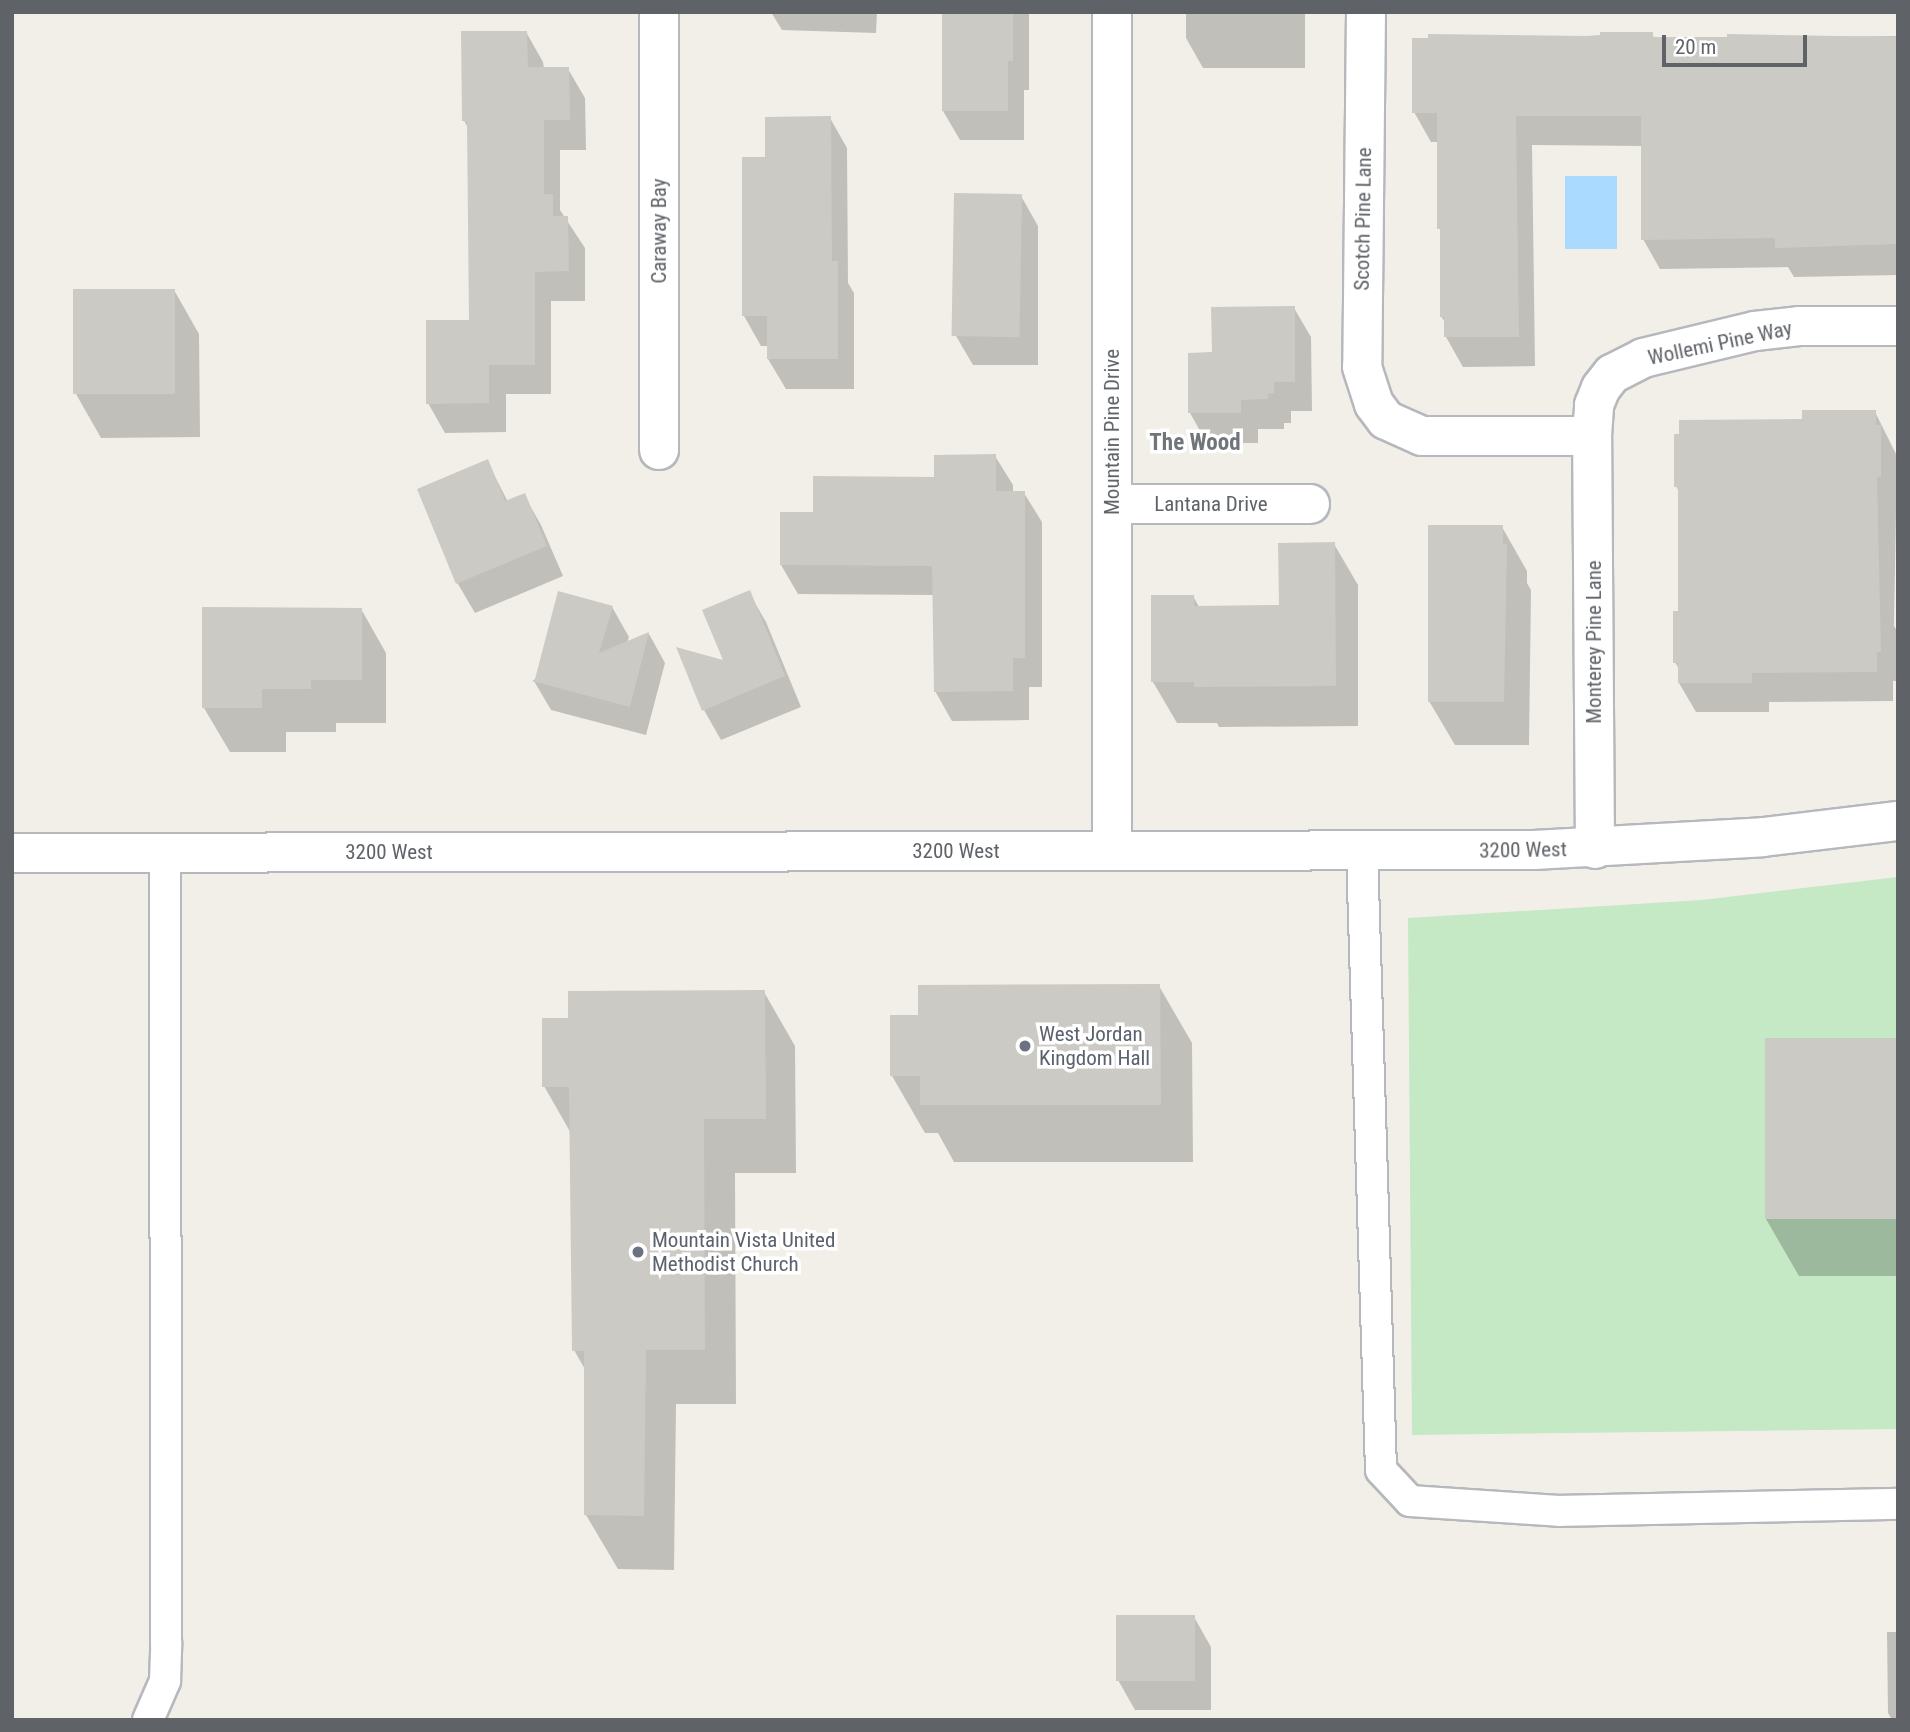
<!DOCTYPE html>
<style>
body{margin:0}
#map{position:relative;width:1910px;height:1732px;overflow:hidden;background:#f1efe8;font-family:"Roboto Condensed",sans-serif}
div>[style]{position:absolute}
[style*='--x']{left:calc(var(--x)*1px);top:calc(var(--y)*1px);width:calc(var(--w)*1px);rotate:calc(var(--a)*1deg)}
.green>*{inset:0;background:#c5e8c5}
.water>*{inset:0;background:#aadaff;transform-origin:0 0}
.shadow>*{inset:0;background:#0003}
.building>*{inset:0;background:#cccac5;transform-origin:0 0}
.roads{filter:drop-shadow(2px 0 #b5b8bc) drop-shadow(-2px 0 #b5b8bc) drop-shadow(0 2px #b5b8bc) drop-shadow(0 -2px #b5b8bc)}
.service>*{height:30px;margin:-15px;padding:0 15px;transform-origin:15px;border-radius:15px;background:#fff}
.minor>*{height:38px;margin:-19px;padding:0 19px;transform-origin:19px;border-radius:19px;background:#fff}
.tertiary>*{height:38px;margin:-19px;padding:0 19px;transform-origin:19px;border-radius:19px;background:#fff}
.dots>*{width:19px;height:19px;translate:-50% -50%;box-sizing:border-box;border:4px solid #fff;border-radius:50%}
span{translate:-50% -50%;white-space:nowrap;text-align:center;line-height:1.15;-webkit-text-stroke:7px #fff;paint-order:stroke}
.street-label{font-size:21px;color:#5f6368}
.worship-label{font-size:21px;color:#5b616d}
.left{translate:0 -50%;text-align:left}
.neighbourhood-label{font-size:23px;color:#70757a;font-weight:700}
.frame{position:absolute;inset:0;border:14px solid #5f6368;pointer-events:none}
.scale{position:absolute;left:1662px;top:35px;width:145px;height:32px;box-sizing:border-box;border:4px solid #5f6368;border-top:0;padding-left:9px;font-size:21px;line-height:24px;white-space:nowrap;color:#5f6368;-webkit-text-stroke:5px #fff;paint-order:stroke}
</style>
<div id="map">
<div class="green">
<i style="clip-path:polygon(1898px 877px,1898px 1429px,1412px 1435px,1408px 918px,1702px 900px)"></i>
</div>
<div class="water">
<i style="left:1565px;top:176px;width:52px;height:73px"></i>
</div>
<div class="shadow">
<i style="clip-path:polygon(771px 12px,877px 12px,876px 33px,782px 30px)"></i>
<i style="clip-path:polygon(943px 12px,1029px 12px,1029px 90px,1024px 90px,1024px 140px,960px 140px,943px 111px)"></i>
<i style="clip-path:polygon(1186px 12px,1305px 12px,1305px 68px,1203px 68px,1186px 38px)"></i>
<i style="clip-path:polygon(526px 32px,543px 62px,544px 69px,568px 69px,585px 98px,586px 150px,560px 150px,560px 210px,585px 248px,585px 301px,551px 301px,551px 394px,506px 394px,506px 432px,445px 433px,428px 403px,471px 321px,469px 130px,464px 120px)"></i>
<i style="clip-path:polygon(1652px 34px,1655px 39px,1898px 36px,1898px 275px,1794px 277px,1788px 267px,1660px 269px,1643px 239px,1643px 146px,1532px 145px,1535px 366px,1463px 367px,1446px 337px,1446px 324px,1441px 316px,1439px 142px,1431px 142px,1414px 112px,1587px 38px)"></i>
<i style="clip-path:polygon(830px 118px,847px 148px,848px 283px,854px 293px,854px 389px,786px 389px,768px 359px,768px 346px,761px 346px,744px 316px,767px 158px)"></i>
<i style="clip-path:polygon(1021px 196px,1038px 226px,1038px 365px,973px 365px,956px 336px)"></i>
<i style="clip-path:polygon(174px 290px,199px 334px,200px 437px,101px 438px,76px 394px)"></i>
<i style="clip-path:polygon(1294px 308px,1311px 337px,1312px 411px,1291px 411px,1291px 423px,1284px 423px,1284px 429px,1258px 429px,1258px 443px,1207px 443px,1190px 413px,1213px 354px)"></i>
<i style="clip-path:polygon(1875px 412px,1897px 456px,1894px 626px,1897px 631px,1897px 681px,1893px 681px,1893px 701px,1769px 702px,1769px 712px,1696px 712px,1679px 683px,1679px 669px,1675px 662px,1680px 612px,1680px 493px,1676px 486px,1803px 420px)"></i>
<i style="clip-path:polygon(995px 456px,1013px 485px,1013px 493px,1024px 493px,1042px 522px,1042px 687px,1029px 687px,1029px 720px,952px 721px,935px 691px,934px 595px,798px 594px,781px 565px,815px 514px,935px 479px)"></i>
<i style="clip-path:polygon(487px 461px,508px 502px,524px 495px,541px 525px,563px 576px,475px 613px,458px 584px,419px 490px)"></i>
<i style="clip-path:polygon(1502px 527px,1527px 571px,1527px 583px,1531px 590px,1529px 745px,1455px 745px,1429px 701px)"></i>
<i style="clip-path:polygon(1334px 544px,1358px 585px,1358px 726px,1219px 727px,1217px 723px,1177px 723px,1153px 682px,1193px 596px,1199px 607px,1280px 606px)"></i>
<i style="clip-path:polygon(749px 593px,766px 622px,801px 707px,721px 740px,704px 710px,726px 663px)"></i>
<i style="clip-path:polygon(612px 607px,629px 637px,627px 643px,649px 634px,665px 663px,646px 735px,551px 710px,534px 681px)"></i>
<i style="clip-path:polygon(361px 609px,386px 653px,386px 723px,336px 723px,336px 732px,286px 732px,286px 752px,230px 752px,204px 708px)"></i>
<i style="clip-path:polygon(1159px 986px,1192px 1043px,1193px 1162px,954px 1162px,938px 1133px,925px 1133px,892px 1076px,892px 1017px,920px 1017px)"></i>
<i style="clip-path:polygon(764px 992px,795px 1046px,796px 1173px,735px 1173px,736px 1404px,676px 1404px,674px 1570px,618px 1569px,586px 1515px,586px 1371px,574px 1350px,572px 1135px,544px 1086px,570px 1019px)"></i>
<i style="clip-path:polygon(1898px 1040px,1898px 1276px,1799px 1276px,1766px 1219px)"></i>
<i style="clip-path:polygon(1194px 1617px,1211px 1647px,1211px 1710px,1135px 1710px,1118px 1680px)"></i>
<i style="clip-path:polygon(1887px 1632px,1898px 1632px,1898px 1720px,1892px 1720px,1888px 1713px)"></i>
</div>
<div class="building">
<i style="clip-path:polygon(942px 12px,1013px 12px,1013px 61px,1008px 61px,1008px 111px,942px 111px)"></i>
<i style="clip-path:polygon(461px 31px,527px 31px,528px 67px,569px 67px,570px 120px,544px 120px,544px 194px,553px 194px,553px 216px,568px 216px,569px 271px,535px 272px,535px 365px,489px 365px,489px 403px,426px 404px,426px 320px,469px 320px,467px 121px,462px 121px)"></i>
<i style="clip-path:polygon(1600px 32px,1653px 32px,1653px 37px,1727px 37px,1727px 34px,1898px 37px,1898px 244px,1775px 248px,1775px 238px,1641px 240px,1641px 116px,1516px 116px,1519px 337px,1444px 337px,1444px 317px,1440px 317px,1440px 229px,1437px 229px,1437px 113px,1412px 113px,1412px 38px,1428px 38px,1428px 34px,1587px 36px,1600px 35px)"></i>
<i style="clip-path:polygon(831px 116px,832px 261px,838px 261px,838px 359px,767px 359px,767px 316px,742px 316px,742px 157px,765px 157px,765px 117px)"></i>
<i style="left:954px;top:193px;width:68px;height:143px;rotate:1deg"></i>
<i style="left:73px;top:289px;width:102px;height:105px"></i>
<i style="clip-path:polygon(1295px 306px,1295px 382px,1274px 382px,1274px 393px,1268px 394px,1268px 399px,1241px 400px,1241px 413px,1188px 413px,1188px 353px,1212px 352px,1211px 307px)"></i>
<i style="clip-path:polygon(1802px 410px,1876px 410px,1876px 425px,1881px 425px,1881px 477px,1877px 477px,1881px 652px,1877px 652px,1877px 672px,1752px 673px,1752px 683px,1678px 683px,1678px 663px,1673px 663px,1673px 611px,1678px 611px,1678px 487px,1674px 487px,1674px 434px,1679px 434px,1679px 420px,1802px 419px)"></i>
<i style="clip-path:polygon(996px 454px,996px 491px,1025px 491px,1025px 658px,1013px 658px,1013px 691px,934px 692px,932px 566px,780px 565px,780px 512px,813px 512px,813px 476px,934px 477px,934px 455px)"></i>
<i style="clip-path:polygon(488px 459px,505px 501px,525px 493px,547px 546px,456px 584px,417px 489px)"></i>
<i style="clip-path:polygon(1428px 525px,1503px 525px,1503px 544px,1507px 544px,1504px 702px,1428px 702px)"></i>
<i style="clip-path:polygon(1335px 542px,1336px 686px,1194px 687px,1194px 682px,1151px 682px,1151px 595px,1194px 595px,1194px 606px,1279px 605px,1278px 543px)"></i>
<i style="clip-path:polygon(750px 590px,785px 676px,702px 711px,676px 647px,723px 660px,702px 610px)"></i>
<i style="clip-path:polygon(558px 591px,613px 606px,599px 653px,649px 632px,630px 707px,532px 681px,535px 679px)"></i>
<i style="clip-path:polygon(202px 607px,362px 608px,362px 680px,311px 680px,311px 689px,262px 689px,262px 708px,202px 708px)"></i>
<i style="clip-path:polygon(1160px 984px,1161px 1105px,920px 1105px,920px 1076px,890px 1076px,890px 1015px,918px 1015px,918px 985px)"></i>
<i style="clip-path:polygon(765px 990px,766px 1119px,704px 1119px,705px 1350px,646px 1350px,644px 1516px,584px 1515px,584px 1351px,572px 1351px,569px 1087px,542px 1087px,542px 1018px,568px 1018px,568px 991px)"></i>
<i style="left:1898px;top:1038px;width:181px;height:133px;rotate:90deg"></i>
<i style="left:1116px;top:1615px;width:79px;height:66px"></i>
</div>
<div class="roads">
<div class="service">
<i style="--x:1362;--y:852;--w:618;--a:88.24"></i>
<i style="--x:1381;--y:1470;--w:42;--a:46.9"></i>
<i style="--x:1410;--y:1501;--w:149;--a:3.8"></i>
<i style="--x:1559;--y:1511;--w:339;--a:-1.2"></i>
<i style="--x:148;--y:1720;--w:43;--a:-66.4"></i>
<i style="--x:165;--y:1681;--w:38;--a:-88"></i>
<i style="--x:166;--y:1643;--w:791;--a:-90.07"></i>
</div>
<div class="minor">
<i style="--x:659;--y:12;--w:438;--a:90"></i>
<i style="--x:1112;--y:12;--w:839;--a:90"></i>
<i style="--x:1366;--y:12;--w:355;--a:90.6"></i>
<i style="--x:1362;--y:367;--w:39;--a:72"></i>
<i style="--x:1374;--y:404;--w:20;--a:53"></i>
<i style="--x:1386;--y:420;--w:39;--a:24"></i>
<i style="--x:1422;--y:436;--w:170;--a:0"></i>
<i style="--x:1112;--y:504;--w:198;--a:0"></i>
<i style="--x:1595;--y:849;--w:413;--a:-90.4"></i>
<i style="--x:1592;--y:436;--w:31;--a:-86"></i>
<i style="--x:1594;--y:405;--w:18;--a:-68"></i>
<i style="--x:1601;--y:388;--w:18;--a:-52"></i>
<i style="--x:1612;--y:374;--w:35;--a:-27"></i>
<i style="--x:1643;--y:358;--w:115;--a:-13.6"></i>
<i style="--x:1755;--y:331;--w:44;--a:-6.5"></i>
<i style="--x:1799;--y:326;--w:99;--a:0"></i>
</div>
<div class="tertiary">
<i style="--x:12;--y:853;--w:1522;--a:-0.11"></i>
<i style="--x:1534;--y:850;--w:229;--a:-3.2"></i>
<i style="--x:1763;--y:837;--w:136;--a:-6.8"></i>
</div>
</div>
<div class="dots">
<i style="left:1025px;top:1046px;background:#6b7280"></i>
<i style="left:638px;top:1252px;background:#6b7280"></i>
</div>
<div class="street-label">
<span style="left:1363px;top:219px;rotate:-89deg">Scotch Pine Lane</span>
<span style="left:659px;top:231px;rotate:-90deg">Caraway Bay</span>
<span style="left:1720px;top:343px;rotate:-12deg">Wollemi Pine Way</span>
<span style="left:1112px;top:432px;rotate:-90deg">Mountain Pine Drive</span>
<span style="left:1211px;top:504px">Lantana Drive</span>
<span style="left:1594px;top:642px;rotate:-90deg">Monterey Pine Lane</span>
<span style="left:1523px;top:850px;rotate:-1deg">3200 West</span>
<span style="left:956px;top:851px">3200 West</span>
<span style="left:389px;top:852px">3200 West</span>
</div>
<div class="worship-label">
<span class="left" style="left:1039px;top:1046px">West Jordan<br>Kingdom Hall</span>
<span class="left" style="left:652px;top:1252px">Mountain Vista United<br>Methodist Church</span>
</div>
<div class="neighbourhood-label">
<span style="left:1195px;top:443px">The Wood</span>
</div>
<div class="frame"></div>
<div class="scale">20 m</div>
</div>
